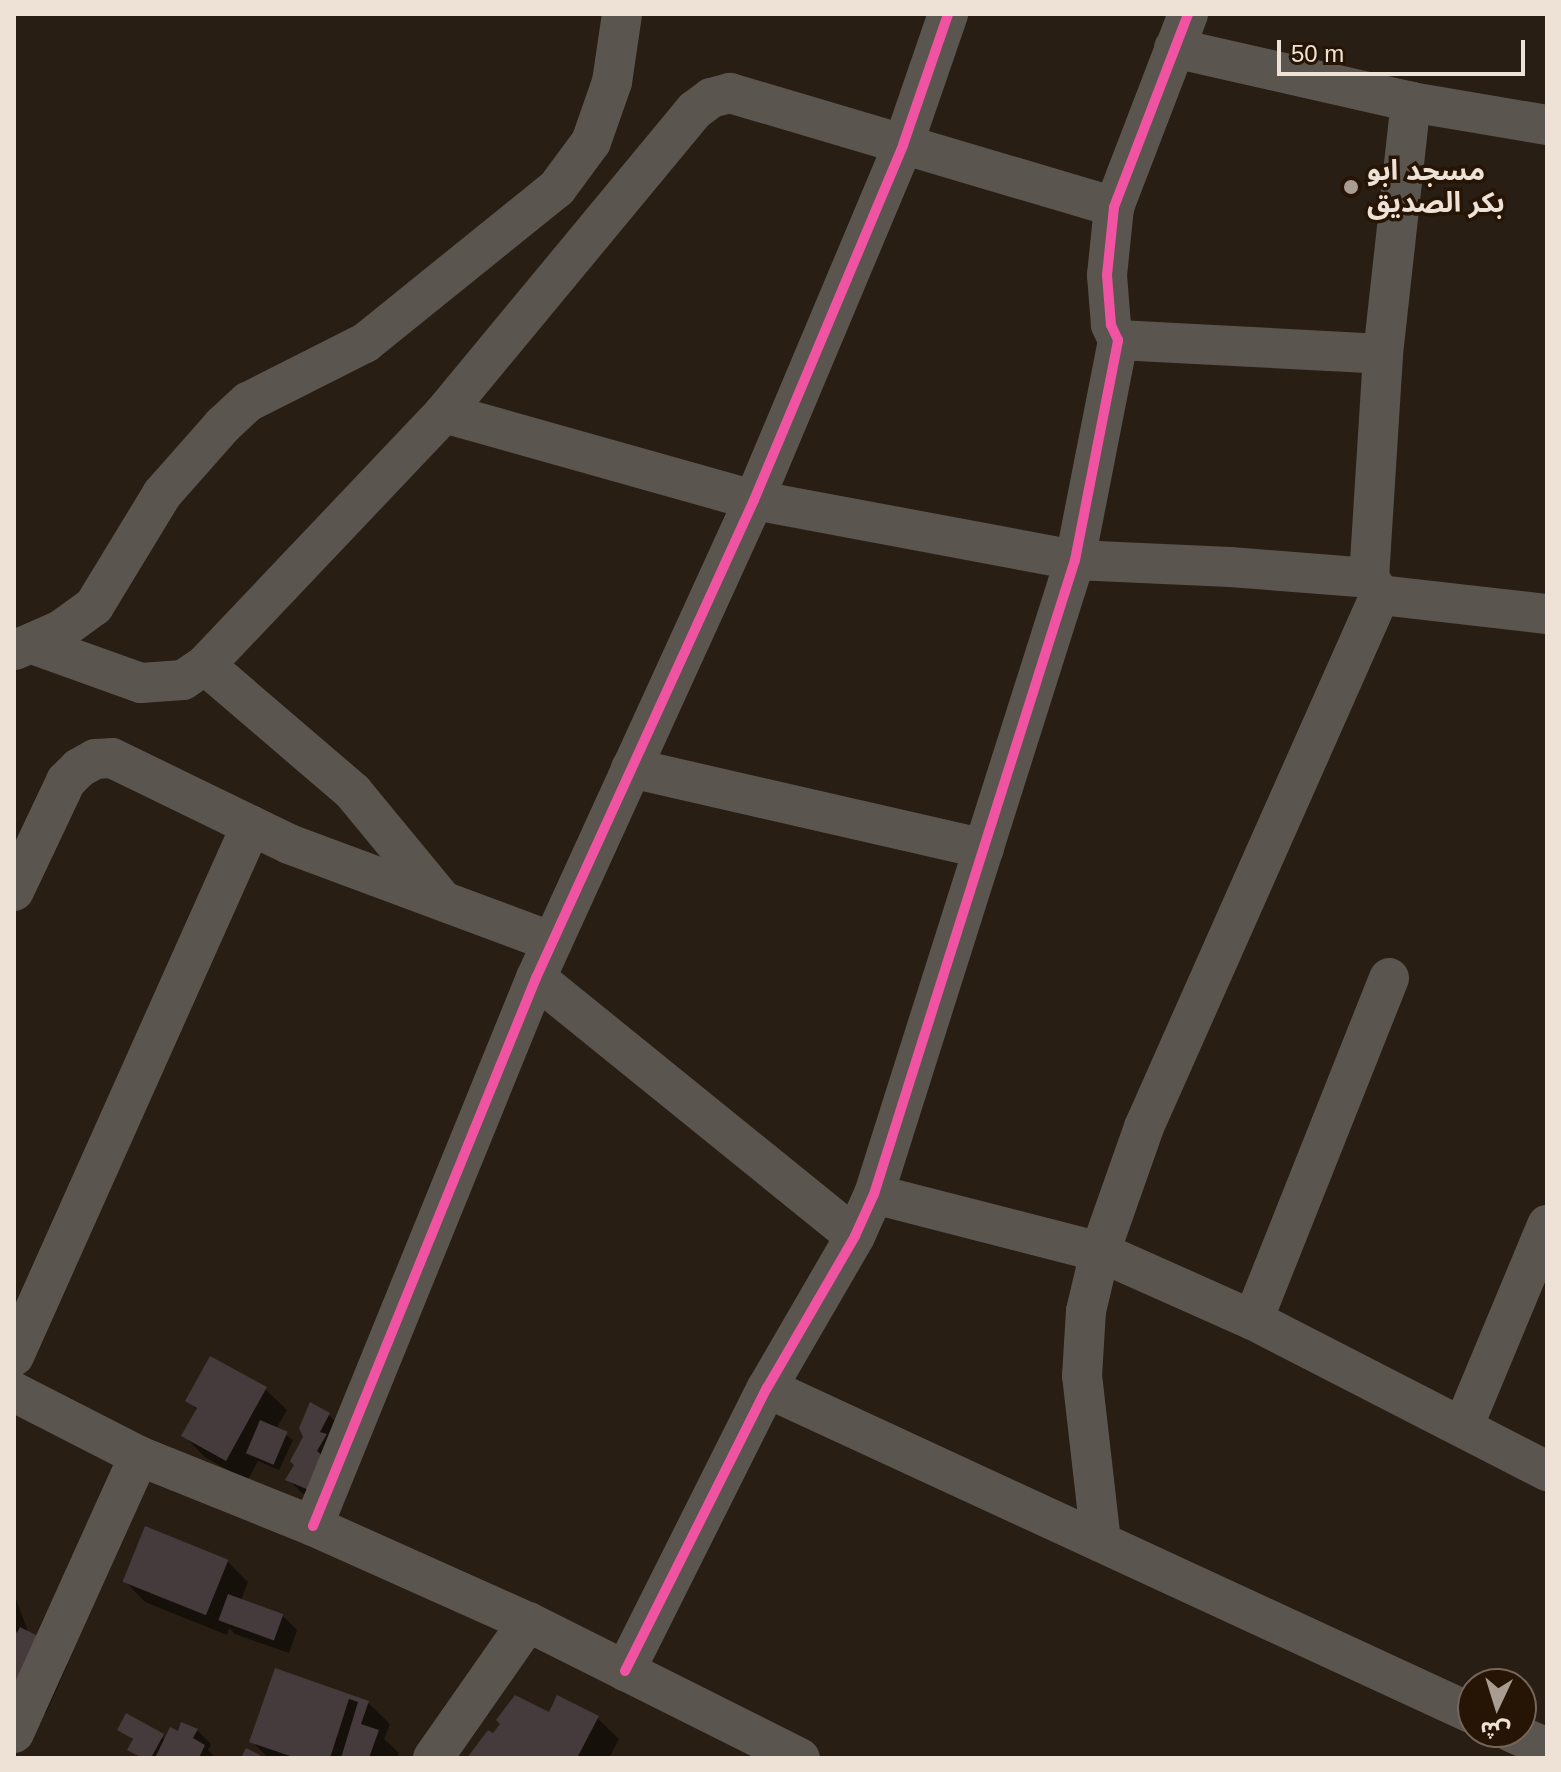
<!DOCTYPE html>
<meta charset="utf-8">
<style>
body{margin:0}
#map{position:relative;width:1561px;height:1772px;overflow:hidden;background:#281e14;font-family:Arial,"Noto Sans Arabic",sans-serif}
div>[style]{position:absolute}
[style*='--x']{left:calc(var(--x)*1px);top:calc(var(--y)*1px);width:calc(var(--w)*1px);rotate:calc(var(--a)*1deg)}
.shadow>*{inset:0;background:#0007}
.building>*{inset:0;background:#453a3c;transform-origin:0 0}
.minor>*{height:40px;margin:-20px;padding:0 20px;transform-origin:20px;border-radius:20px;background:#5b554f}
.cycleway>*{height:10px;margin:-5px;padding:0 5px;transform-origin:5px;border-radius:5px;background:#f153a3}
.dots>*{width:22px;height:22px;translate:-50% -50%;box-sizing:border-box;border:4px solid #261404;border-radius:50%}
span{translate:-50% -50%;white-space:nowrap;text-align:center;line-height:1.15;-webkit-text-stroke:7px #261404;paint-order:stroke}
.poi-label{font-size:28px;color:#eee1d6;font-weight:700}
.left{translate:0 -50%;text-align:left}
.frame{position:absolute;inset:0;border:16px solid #eee1d6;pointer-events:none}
.north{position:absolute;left:1457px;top:1668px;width:80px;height:80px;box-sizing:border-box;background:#261404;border:2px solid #766658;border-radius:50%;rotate:184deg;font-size:22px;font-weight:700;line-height:32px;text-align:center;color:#eee1d6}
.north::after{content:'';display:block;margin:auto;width:28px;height:36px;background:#a99d92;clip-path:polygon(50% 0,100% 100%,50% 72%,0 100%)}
.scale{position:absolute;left:1277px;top:40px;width:248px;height:36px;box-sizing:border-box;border:4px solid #eee1d6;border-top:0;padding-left:10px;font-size:24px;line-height:28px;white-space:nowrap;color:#eee1d6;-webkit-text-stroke:6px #261404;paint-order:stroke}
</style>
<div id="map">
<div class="shadow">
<i style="clip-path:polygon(265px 1389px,287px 1410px,276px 1429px,293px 1440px,279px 1470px,258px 1461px,247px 1481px,205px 1457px,184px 1436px,198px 1411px,188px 1400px)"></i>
<i style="clip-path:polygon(328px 1414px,342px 1428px,323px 1502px,302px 1493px,288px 1479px)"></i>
<i style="clip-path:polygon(227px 1561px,248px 1582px,241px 1600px,283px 1616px,297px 1630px,289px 1653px,235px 1634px,229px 1628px,227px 1635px,145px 1602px,124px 1580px)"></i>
<i style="clip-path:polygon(14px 1594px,29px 1634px,46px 1643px,68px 1664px,46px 1713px,14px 1701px)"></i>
<i style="clip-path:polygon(277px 1670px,368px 1703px,390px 1724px,384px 1739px,399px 1753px,397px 1758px,268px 1758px,252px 1741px)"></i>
<i style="clip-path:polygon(597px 1718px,619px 1739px,609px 1758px,469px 1758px,493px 1736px)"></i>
<i style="clip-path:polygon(119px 1729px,166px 1739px,197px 1730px,211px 1744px,208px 1750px,216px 1758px,140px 1758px,130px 1749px,135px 1741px)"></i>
</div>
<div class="building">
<i style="clip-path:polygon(210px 1356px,267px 1387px,226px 1461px,181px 1436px,197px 1408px,185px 1401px)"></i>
<i style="clip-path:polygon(310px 1402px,330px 1413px,320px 1432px,327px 1434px,317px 1451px,325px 1458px,309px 1490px,285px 1480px,294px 1465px,290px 1461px,303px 1437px,299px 1428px)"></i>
<i style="left:260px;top:1420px;width:30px;height:36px;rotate:23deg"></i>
<i style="left:145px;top:1526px;width:90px;height:60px;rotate:22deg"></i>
<i style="left:228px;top:1594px;width:59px;height:28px;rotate:20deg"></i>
<i style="clip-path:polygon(14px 1626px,17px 1633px,20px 1627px,48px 1641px,14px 1689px)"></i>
<i style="clip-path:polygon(275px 1668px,369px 1701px,361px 1724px,379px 1730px,369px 1758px,341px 1758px,358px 1702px,349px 1699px,330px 1758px,296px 1758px,249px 1742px)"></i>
<i style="clip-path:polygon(515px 1695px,549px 1712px,557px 1695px,599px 1716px,577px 1758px,467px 1758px,488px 1730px,493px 1733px,500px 1724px,496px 1720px)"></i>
<i style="clip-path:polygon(126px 1713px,164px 1734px,151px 1758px,142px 1758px,127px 1750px,133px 1739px,117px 1730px)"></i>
<i style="clip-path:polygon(181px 1722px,198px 1729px,193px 1738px,205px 1745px,199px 1758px,155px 1758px,170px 1727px,178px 1731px)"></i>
<i style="clip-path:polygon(246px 1748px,260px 1755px,259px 1758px,241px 1758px)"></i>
</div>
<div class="minor">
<i style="--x:1174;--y:48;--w:243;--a:12.8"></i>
<i style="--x:1411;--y:102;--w:138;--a:9.6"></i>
<i style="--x:1118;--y:340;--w:265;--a:3"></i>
<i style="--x:444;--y:413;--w:322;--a:15.7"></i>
<i style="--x:754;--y:500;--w:327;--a:10.6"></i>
<i style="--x:1075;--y:560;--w:155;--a:2.6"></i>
<i style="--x:1230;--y:567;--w:139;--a:4.5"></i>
<i style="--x:1369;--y:578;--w:20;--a:57"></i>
<i style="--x:1380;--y:595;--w:168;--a:6.5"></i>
<i style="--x:1369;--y:578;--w:224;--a:-86.4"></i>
<i style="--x:1383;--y:354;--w:254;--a:-83.7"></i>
<i style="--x:32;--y:644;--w:116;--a:19.7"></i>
<i style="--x:141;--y:683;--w:42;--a:-4.1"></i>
<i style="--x:183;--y:680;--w:27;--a:-34"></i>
<i style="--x:205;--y:665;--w:347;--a:-46.5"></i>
<i style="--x:444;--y:413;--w:393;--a:-50.4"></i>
<i style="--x:695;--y:110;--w:20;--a:-37"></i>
<i style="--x:711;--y:98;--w:20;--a:-15"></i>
<i style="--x:730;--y:93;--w:401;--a:16.5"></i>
<i style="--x:15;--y:650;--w:50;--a:-23.5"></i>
<i style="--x:61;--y:630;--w:41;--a:-36"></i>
<i style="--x:94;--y:606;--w:131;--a:-58.7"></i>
<i style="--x:162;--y:494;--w:92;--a:-48.5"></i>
<i style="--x:223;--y:425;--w:34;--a:-43"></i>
<i style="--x:248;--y:402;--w:131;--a:-26.8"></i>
<i style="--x:365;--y:343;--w:247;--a:-38.9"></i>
<i style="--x:557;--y:188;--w:57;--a:-53.5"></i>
<i style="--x:591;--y:142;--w:64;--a:-70.7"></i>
<i style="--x:612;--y:82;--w:69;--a:-81.6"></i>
<i style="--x:205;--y:665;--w:195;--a:40.6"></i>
<i style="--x:353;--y:792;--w:140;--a:50.5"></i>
<i style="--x:631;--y:768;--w:362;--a:12.9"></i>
<i style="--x:14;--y:891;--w:122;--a:-64.7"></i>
<i style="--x:66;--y:781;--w:18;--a:-45"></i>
<i style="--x:79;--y:768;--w:18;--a:-29"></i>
<i style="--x:95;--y:759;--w:17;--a:-3"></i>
<i style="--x:112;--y:758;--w:197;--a:25.9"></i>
<i style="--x:289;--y:844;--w:281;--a:20.4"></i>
<i style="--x:536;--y:978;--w:410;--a:39"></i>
<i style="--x:874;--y:1194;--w:233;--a:14.4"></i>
<i style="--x:1100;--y:1252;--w:167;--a:24"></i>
<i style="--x:1253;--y:1320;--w:331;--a:27.2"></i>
<i style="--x:1253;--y:1320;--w:368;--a:-68.3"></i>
<i style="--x:14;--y:1356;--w:581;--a:-65.91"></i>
<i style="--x:767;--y:1388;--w:778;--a:24.79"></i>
<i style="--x:14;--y:1392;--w:140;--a:27.1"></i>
<i style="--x:139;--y:1456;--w:188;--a:21.9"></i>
<i style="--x:313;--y:1526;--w:235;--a:24.1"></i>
<i style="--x:528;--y:1622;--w:304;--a:26.6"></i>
<i style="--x:1463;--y:1427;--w:219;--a:-67.4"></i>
<i style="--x:313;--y:1526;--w:592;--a:-67.86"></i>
<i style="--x:536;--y:978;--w:525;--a:-65.48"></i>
<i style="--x:754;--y:500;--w:385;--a:-67.2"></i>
<i style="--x:903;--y:145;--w:139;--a:-71"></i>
<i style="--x:1101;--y:1542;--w:167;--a:-96.5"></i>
<i style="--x:1082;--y:1376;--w:65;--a:-86.5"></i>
<i style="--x:1086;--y:1311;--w:61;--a:-76.7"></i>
<i style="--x:1100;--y:1252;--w:133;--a:-70.6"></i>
<i style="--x:1144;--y:1127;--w:582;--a:-66.08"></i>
<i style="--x:625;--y:1671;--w:317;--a:-63.4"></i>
<i style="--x:767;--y:1388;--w:176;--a:-59.9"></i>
<i style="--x:855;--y:1236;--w:46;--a:-65.7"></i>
<i style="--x:874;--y:1194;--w:665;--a:-72.41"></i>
<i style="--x:1075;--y:560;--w:224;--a:-78.9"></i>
<i style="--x:1118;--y:340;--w:17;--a:-115"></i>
<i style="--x:1111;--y:325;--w:50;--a:-94.6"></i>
<i style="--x:1107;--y:275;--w:68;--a:-84.1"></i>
<i style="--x:1114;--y:207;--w:207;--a:-69"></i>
<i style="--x:1511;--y:1732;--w:39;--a:24"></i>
<i style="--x:14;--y:1733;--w:304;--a:-65.7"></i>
<i style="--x:433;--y:1758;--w:166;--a:-55.1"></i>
</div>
<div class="cycleway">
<i style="--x:313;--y:1526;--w:592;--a:-67.86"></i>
<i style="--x:536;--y:978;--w:525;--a:-65.48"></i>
<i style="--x:754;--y:500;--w:385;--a:-67.2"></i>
<i style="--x:903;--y:145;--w:139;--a:-71"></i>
<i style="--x:625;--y:1671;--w:317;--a:-63.4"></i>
<i style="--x:767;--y:1388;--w:176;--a:-59.9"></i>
<i style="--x:855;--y:1236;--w:46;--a:-65.7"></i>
<i style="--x:874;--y:1194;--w:665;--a:-72.41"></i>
<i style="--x:1075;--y:560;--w:224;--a:-78.9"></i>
<i style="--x:1118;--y:340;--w:17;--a:-115"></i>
<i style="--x:1111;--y:325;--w:50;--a:-94.6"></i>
<i style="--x:1107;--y:275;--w:68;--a:-84.1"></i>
<i style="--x:1114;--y:207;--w:207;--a:-69"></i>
</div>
<div class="dots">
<i style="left:1351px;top:187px;background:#a99d92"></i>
</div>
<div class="poi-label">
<span class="left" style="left:1367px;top:187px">مسجد ابو<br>بكر الصديق</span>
</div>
<div class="frame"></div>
<div class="north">ش</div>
<div class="scale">50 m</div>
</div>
